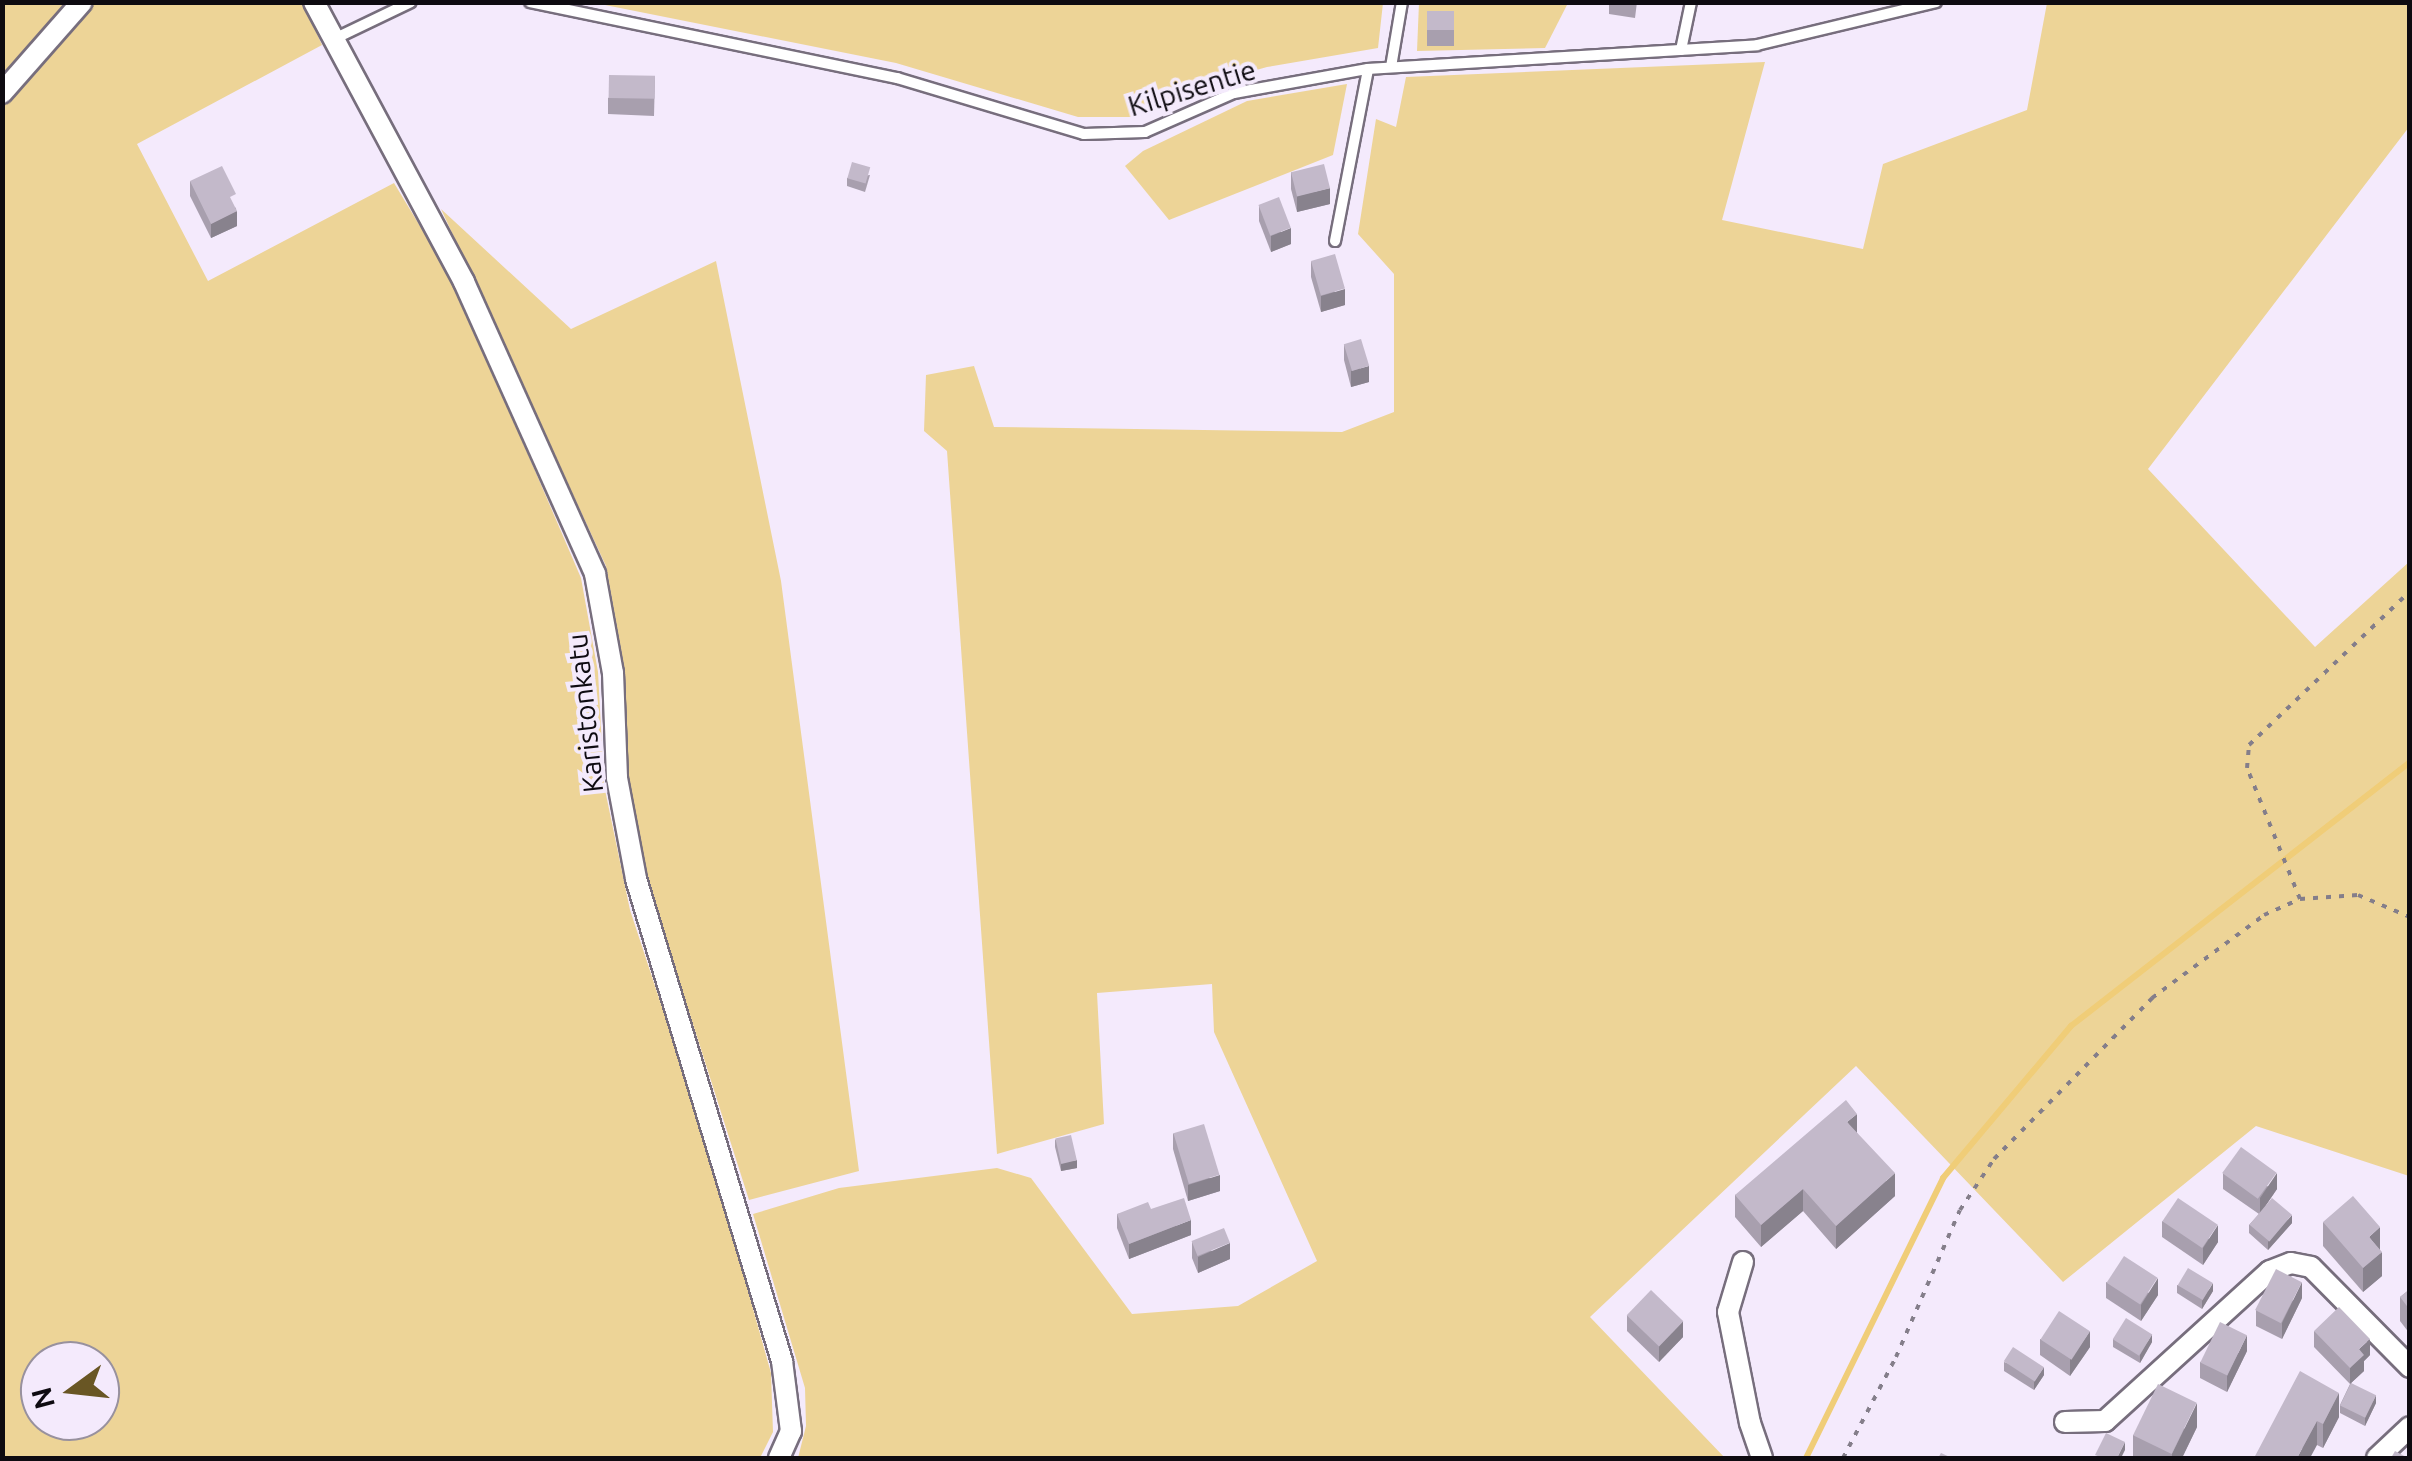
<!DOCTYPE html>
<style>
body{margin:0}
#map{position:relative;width:2412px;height:1461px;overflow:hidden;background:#f4eafc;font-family:Ubuntu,sans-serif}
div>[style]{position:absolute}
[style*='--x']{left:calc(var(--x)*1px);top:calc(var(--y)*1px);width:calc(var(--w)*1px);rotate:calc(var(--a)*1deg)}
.green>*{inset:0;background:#edd497}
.stream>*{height:6px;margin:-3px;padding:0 3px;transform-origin:3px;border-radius:3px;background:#f0cd78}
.path>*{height:4px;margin-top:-2px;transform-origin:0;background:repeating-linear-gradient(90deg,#847e8a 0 5px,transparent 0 13px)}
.roads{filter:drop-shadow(2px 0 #776e7d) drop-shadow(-2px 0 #776e7d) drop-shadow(0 2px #776e7d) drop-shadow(0 -2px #776e7d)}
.lane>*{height:10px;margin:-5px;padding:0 5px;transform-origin:5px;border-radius:5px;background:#fff}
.street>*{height:20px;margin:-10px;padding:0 10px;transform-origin:10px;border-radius:10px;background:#fff}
.wall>*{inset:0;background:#a89fae}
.shaded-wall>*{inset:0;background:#88828d}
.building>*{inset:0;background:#c3b9ca;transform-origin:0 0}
span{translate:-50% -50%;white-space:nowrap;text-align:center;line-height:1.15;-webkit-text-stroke:8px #f4eafc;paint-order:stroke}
.street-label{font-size:28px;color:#0e0b11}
.frame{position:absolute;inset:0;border:5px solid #0e0b11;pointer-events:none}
.north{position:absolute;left:20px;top:1341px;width:100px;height:100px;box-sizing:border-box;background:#f4eafc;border:2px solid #98919e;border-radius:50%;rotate:255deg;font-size:28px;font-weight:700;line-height:40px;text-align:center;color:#0e0b11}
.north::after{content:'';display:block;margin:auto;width:35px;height:45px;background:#695624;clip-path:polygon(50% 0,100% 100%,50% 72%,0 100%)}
</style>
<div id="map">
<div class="green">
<i style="clip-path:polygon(3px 3px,70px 3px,3px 79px)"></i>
<i style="clip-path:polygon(evenodd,94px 3px,303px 3px,322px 45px,137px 144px,208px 281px,394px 183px,455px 284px,581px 578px,598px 672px,604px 785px,630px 910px,706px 1141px,771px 1373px,773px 1432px,760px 1458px,3px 1458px,3px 107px,94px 3px,40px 1361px,100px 1361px,100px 1421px,40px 1421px,40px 1361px)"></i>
<i style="clip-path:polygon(595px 3px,1383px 3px,1378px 48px,1267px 67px,1182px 91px,1165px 104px,1130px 117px,1078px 117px,896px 63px)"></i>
<i style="clip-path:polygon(1419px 3px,1568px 3px,1545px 48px,1417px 51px)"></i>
<i style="clip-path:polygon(2047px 3px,2409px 3px,2409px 127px,2148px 469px,2315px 647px,2409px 562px,2409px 1176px,2256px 1126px,2063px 1282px,1856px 1066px,1590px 1317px,1725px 1458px,798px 1458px,806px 1426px,805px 1388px,753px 1214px,839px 1188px,997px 1168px,1031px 1178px,1132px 1314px,1238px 1306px,1317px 1261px,1214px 1032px,1212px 984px,1097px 993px,1104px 1124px,997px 1154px,947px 451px,924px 431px,926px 375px,974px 366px,994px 427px,1342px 432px,1394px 412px,1394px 274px,1358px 234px,1376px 119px,1396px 127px,1406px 77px,1765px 62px,1722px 220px,1863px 249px,1883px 164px,2027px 110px)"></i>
<i style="clip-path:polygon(1347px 84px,1333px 155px,1169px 220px,1125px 166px,1143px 151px,1247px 101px)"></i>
<i style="clip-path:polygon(441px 209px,571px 329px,716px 261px,781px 581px,859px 1171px,749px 1200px,642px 864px,626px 772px,625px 672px,606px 566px)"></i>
</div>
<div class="stream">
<i style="--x:1806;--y:1458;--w:312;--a:-63.9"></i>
<i style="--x:1943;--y:1178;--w:199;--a:-49.9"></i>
<i style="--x:2071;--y:1026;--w:430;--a:-37.9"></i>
</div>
<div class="path">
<i style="--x:2300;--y:899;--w:141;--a:-112"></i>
<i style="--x:2247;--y:768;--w:23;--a:-85"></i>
<i style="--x:2249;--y:745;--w:223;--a:-43.7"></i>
<i style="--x:1843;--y:1458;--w:114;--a:-62.3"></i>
<i style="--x:1896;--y:1357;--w:160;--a:-66.5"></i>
<i style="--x:1960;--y:1210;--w:61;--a:-56.3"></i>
<i style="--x:1994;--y:1159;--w:226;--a:-45.5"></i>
<i style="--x:2152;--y:998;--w:139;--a:-36.5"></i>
<i style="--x:2264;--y:915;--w:39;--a:-24"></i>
<i style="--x:2300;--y:899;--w:58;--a:-3.9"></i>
<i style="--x:2358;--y:895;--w:56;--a:22.9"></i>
</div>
<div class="roads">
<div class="lane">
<i style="--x:530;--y:2;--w:375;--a:11.7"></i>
<i style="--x:897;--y:78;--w:195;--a:16.7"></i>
<i style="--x:1084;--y:134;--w:61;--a:-1.9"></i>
<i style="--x:1145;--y:132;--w:97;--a:-23.7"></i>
<i style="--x:1234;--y:93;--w:136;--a:-10.2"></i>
<i style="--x:1368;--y:69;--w:390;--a:-3.5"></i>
<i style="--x:1757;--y:45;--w:184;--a:-13.5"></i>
<i style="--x:334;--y:39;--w:85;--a:-25.7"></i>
<i style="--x:1681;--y:50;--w:49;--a:-78.2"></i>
<i style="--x:1391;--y:67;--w:66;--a:-80.4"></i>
<i style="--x:1335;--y:241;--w:175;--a:-79.1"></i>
</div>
<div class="street">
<i style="--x:314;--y:2;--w:318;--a:61.8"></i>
<i style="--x:464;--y:282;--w:320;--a:65.8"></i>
<i style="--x:595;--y:574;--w:101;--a:79.7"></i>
<i style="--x:613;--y:673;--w:105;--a:87.8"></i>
<i style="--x:617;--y:778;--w:103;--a:79.3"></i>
<i style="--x:636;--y:879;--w:504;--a:73.15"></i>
<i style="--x:782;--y:1361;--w:71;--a:82.7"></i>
<i style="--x:791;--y:1431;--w:30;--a:114"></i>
<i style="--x:2;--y:93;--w:121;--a:-48.7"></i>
<i style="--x:1743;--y:1262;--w:52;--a:106.7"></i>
<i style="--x:1728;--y:1312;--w:113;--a:78.8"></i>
<i style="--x:1750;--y:1423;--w:37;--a:71"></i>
<i style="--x:2065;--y:1422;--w:40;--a:-1.4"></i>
<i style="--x:2105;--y:1421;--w:223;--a:-42.3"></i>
<i style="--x:2270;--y:1271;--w:22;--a:-21"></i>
<i style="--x:2291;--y:1263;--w:20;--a:11"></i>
<i style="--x:2311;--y:1267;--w:141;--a:45.3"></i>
<i style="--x:2377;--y:1458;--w:45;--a:-43.2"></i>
</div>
</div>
<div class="wall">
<i style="clip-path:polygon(1609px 2px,1637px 2px,1635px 18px,1609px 14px)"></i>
<i style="clip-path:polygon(1454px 11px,1454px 46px,1427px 46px,1427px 30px)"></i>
<i style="clip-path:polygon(655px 76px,654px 116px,608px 114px,608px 98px)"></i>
<i style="clip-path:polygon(1291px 172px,1330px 204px,1297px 212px,1291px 189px)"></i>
<i style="clip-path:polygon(870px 175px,865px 192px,847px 186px,847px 178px)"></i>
<i style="clip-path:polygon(190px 181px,236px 208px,237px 226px,211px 238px,190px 196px)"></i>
<i style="clip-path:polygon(1259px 205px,1291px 244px,1271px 252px,1259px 221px)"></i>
<i style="clip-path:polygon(1311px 261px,1345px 305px,1321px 312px,1311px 277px)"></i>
<i style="clip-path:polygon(1344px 344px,1369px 382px,1351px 387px,1344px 360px)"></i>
<i style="clip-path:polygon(1173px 1133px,1220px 1191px,1188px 1201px,1173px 1149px)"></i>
<i style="clip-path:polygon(1857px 1133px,1895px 1196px,1836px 1249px,1803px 1211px,1761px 1247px,1735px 1217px,1735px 1195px)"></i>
<i style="clip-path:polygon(1055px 1139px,1077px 1168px,1061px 1171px,1055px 1147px)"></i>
<i style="clip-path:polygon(2223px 1173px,2277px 1189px,2266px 1205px,2292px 1223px,2268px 1250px,2249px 1233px,2249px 1225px,2259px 1214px,2223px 1189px)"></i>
<i style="clip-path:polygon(1151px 1209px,1191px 1235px,1129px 1259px,1117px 1228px,1117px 1214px)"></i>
<i style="clip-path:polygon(2162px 1221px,2218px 1242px,2203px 1265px,2162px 1237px)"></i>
<i style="clip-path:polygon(2323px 1222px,2380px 1251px,2382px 1276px,2363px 1292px,2323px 1246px)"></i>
<i style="clip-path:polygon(1192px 1242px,1230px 1259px,1198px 1273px,1192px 1258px)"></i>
<i style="clip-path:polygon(2106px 1282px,2158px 1295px,2141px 1321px,2106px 1298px)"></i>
<i style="clip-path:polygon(2177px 1285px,2213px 1291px,2202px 1309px,2177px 1293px)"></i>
<i style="clip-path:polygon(2410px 1289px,2410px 1334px,2400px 1321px,2400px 1297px)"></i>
<i style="clip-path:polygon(2302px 1298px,2282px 1339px,2256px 1326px,2256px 1310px)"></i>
<i style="clip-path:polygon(1627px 1315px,1683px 1337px,1659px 1362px,1627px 1331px)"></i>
<i style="clip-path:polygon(2314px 1331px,2370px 1355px,2364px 1361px,2364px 1371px,2351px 1383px,2376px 1403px,2365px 1426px,2340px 1413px,2340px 1405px,2350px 1384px,2314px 1347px)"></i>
<i style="clip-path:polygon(2040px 1339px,2090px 1347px,2070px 1376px,2040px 1355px)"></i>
<i style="clip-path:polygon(2113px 1339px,2152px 1342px,2140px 1363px,2113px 1347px)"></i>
<i style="clip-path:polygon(2247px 1351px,2227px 1392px,2200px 1378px,2200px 1362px)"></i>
<i style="clip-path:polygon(2004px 1362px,2044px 1375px,2034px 1390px,2004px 1371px)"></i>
<i style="clip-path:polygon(2339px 1393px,2339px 1417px,2323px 1448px,2317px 1445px,2254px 1458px)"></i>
<i style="clip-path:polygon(2197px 1427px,2182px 1458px,2133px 1458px,2133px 1435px)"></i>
</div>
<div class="shaded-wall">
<i style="clip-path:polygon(1330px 188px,1330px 204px,1297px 212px,1297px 196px)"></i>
<i style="clip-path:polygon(237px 211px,237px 226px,211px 238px,211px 224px)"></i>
<i style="clip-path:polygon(1291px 228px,1291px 244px,1271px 252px,1271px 236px)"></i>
<i style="clip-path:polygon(1345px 289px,1345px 305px,1321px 312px,1321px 296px)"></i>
<i style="clip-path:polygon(1369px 366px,1369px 382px,1351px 387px,1351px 371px)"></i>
<i style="clip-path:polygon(1857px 1114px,1857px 1136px,1847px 1122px)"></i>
<i style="clip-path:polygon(1077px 1160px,1077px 1168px,1061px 1171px,1061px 1163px)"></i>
<i style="clip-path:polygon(1895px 1173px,1895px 1196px,1836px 1249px,1836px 1226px)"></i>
<i style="clip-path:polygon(2277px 1173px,2277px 1189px,2260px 1214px,2260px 1198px)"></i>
<i style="clip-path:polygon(1220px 1175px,1220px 1191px,1188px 1201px,1188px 1185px)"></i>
<i style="clip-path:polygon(1803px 1189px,1803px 1211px,1761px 1247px,1761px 1225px)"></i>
<i style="clip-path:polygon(2292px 1215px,2292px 1223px,2268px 1250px,2268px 1242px)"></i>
<i style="clip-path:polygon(1191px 1220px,1191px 1235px,1129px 1259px,1129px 1244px)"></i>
<i style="clip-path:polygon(2218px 1225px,2218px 1242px,2203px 1265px,2203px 1248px)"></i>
<i style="clip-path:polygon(2380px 1227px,2380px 1251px,2369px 1237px)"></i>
<i style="clip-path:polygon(1230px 1243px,1230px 1259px,1198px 1273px,1198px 1257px)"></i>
<i style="clip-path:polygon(2382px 1252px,2382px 1276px,2363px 1292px,2363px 1268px)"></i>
<i style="clip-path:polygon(2158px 1278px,2158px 1295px,2141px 1321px,2141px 1305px)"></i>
<i style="clip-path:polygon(2302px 1282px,2302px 1298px,2282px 1339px,2282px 1323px)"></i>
<i style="clip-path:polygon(2213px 1283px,2213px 1291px,2202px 1309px,2202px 1301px)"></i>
<i style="clip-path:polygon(1683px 1321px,1683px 1337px,1659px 1362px,1659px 1346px)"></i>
<i style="clip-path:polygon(2090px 1331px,2090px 1347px,2070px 1376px,2070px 1360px)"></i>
<i style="clip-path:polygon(2152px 1334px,2152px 1342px,2140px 1363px,2140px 1355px)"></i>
<i style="clip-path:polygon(2247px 1335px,2247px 1351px,2227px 1392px,2227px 1376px)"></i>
<i style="clip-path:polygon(2370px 1339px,2370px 1355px,2364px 1361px,2364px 1371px,2350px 1384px,2350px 1368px,2359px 1349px)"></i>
<i style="clip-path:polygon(2044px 1367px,2044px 1375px,2034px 1390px,2034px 1382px)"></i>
<i style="clip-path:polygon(2339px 1393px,2339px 1417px,2323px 1448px,2323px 1424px)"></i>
<i style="clip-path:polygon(2376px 1395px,2376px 1403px,2365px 1426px,2365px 1417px)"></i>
<i style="clip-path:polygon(2197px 1403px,2197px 1427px,2182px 1458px,2172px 1458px,2172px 1454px)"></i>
<i style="clip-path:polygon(2317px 1421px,2317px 1445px,2310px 1458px,2297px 1458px)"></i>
<i style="clip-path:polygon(2125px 1442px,2125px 1450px,2121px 1458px,2117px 1458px)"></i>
</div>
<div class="building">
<i style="left:1427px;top:11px;width:27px;height:19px"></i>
<i style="left:609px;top:75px;width:46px;height:23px;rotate:1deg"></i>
<i style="left:852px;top:162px;width:19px;height:17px;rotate:16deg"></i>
<i style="left:1324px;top:164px;width:25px;height:34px;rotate:76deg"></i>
<i style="clip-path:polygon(222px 166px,236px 194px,230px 197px,237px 211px,211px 224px,190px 181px)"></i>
<i style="left:1279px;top:197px;width:33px;height:22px;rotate:69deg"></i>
<i style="left:1335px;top:254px;width:36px;height:25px;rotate:74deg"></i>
<i style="left:1361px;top:339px;width:28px;height:18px;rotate:73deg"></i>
<i style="clip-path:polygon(1846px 1100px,1857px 1114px,1847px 1122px,1895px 1173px,1836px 1226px,1803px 1189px,1761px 1225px,1735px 1195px)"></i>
<i style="left:1204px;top:1124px;width:53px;height:32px;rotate:73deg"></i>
<i style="left:1071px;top:1135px;width:26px;height:16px;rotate:77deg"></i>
<i style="left:2241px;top:1147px;width:44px;height:32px;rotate:36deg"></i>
<i style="clip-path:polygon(2353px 1196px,2380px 1227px,2369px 1237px,2382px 1252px,2363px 1268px,2323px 1222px)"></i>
<i style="clip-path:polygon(1184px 1198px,1191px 1220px,1129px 1244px,1117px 1214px,1148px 1202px,1151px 1209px)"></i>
<i style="left:2178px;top:1198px;width:48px;height:28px;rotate:34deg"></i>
<i style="left:2272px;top:1198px;width:26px;height:35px;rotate:40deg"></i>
<i style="left:1224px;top:1228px;width:16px;height:35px;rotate:68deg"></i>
<i style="left:2124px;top:1256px;width:40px;height:32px;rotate:33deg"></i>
<i style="left:2188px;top:1268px;width:29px;height:20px;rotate:31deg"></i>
<i style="left:2276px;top:1269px;width:29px;height:46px;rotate:27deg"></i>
<i style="clip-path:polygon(2410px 1289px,2410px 1310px,2400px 1297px)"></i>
<i style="left:1651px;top:1290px;width:45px;height:35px;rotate:44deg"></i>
<i style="clip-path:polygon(2339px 1307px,2370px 1339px,2359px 1349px,2364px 1355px,2350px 1368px,2314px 1331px)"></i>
<i style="left:2059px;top:1311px;width:37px;height:34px;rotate:33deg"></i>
<i style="left:2126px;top:1318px;width:31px;height:25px;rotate:32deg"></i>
<i style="left:2220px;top:1322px;width:30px;height:45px;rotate:26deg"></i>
<i style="left:2013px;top:1347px;width:37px;height:17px;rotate:33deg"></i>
<i style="clip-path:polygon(2300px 1371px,2339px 1393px,2323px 1424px,2317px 1421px,2297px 1458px,2254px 1458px)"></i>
<i style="left:2351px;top:1383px;width:28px;height:25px;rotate:26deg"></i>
<i style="left:2158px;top:1384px;width:43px;height:57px;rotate:26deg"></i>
<i style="clip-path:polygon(2106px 1433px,2125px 1442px,2117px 1458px,2103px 1458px,2095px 1455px)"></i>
<i style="clip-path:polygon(2395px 1451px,2408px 1458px,2391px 1458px)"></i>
<i style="clip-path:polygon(1941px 1453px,1952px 1458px,1938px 1458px)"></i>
</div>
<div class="street-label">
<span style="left:1192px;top:88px;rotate:-17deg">Kilpisentie</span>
<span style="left:585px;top:713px;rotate:-96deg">Karistonkatu</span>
</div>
<div class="frame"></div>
<div class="north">N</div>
</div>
